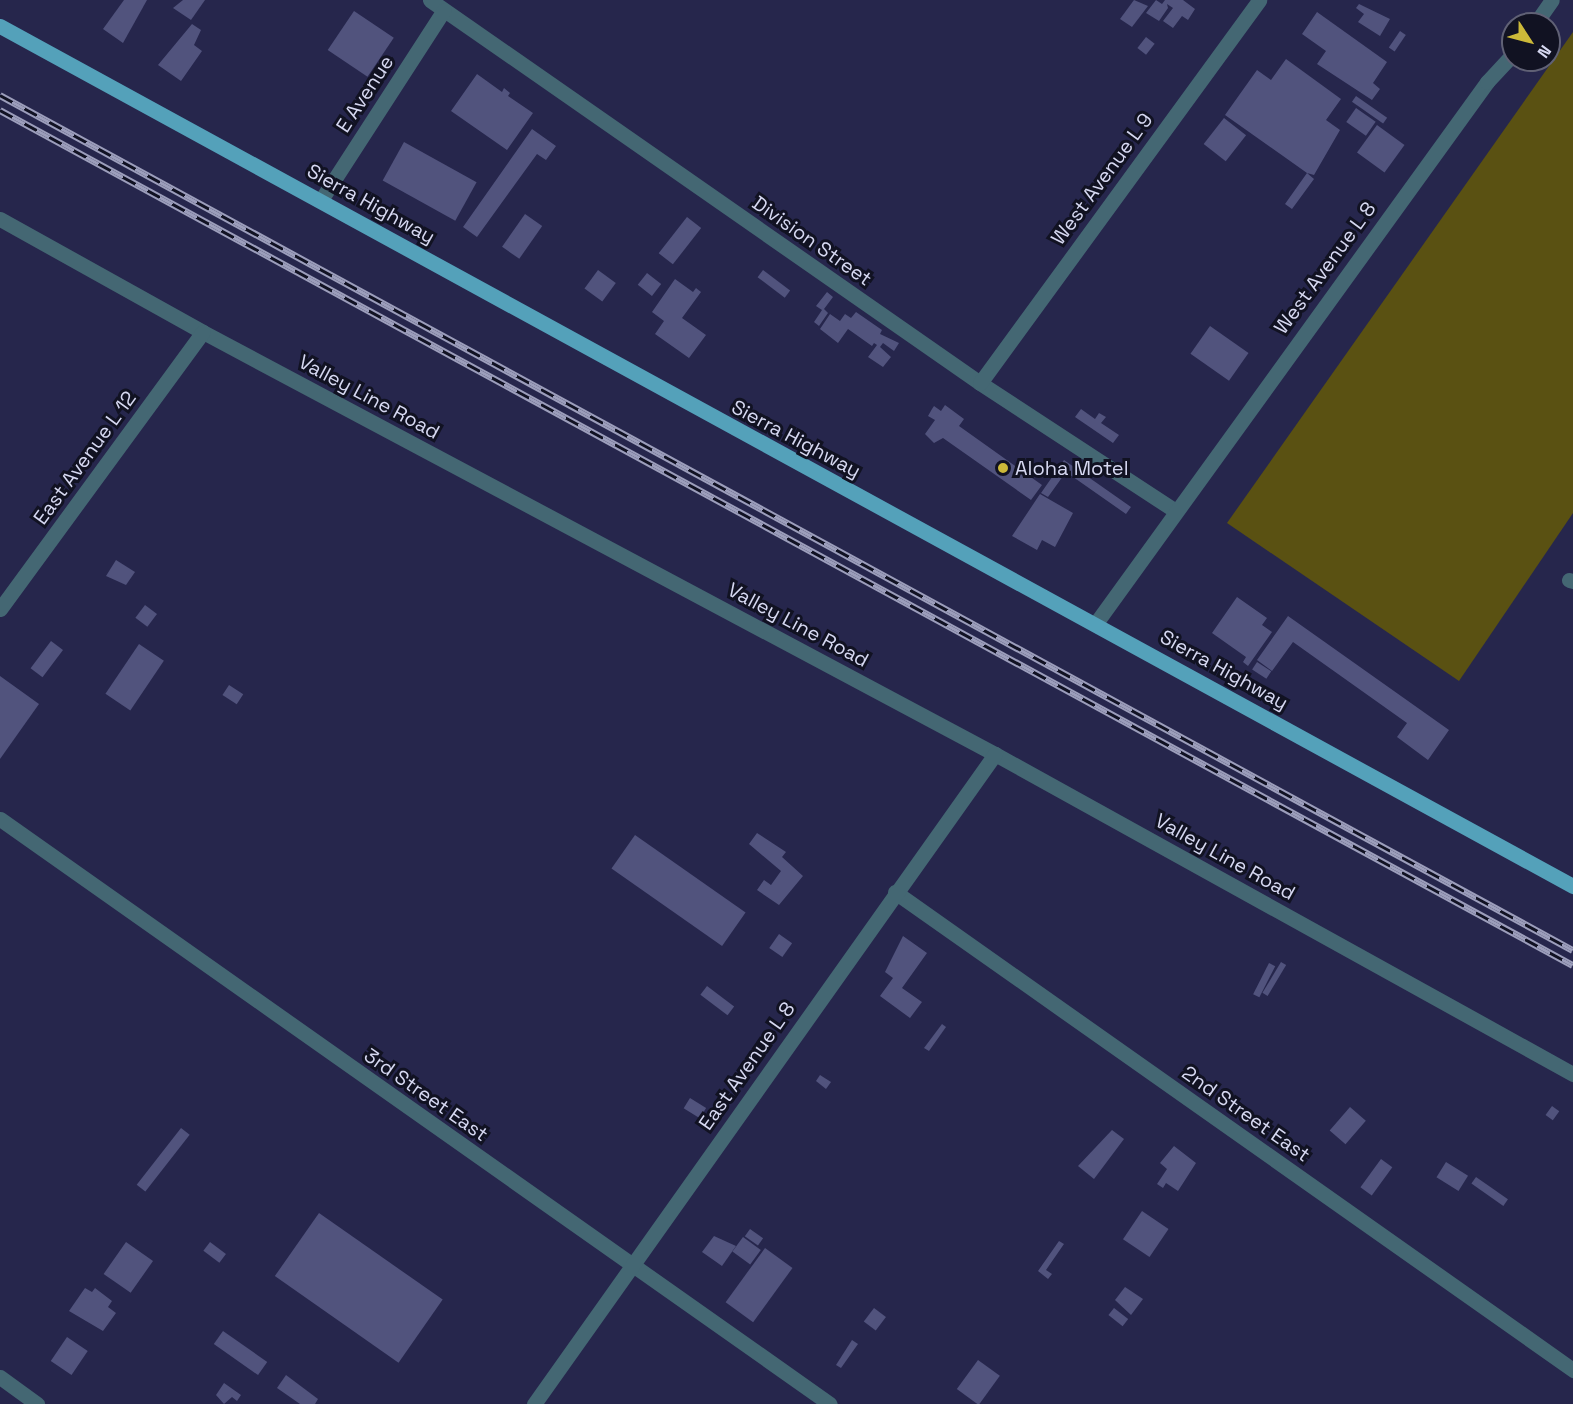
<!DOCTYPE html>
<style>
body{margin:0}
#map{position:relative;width:1573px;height:1404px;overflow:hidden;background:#26264c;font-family:"Space Grotesk",sans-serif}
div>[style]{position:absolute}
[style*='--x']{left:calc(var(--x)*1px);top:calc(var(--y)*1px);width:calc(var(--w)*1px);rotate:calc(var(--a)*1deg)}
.green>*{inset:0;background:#5a5112}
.building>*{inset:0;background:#51537d;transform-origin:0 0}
.minor>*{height:15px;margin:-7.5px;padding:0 7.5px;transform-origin:7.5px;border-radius:7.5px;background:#446773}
.major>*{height:15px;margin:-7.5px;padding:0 7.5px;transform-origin:7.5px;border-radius:7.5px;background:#54a1ba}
.rail>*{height:7px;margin-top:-3.5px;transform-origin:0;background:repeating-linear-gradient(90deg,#111222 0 14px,#9c9ebb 0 28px);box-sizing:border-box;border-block:2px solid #9c9ebb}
.dots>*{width:16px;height:16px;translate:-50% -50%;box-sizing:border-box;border:3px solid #111222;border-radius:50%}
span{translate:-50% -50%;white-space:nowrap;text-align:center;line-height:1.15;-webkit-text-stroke:6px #111222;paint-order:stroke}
.street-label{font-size:20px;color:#d6d8f1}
.poi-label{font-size:20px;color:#d6d8f1}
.left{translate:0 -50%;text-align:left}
.north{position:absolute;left:1501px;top:12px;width:60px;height:60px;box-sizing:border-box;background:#111222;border:2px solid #606175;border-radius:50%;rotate:126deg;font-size:16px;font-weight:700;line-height:24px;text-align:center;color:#d6d8f1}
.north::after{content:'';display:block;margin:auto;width:21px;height:27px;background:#ccb939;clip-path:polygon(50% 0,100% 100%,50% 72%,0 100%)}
</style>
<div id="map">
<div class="green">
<i style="clip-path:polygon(1573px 32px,1573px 513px,1459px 681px,1227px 523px)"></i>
</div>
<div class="building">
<i style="clip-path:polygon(124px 0,147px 0,123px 43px,103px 29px)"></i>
<i style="clip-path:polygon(183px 0,205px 0,191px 20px,173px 8px)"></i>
<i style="clip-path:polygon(1134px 0,1148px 6px,1132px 27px,1120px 19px)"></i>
<i style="clip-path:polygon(1156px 0,1162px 4px,1165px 0,1183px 0,1195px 9px,1188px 20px,1182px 16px,1173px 28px,1163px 21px,1173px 8px,1167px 4px,1168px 8px,1159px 21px,1146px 13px)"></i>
<i style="clip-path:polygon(1359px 4px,1390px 19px,1380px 36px,1358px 22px,1364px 14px,1356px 8px)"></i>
<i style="left:354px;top:11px;width:48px;height:47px;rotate:34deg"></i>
<i style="clip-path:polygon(1317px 12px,1387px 62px,1373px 83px,1380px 89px,1372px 100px,1317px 64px,1326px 51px,1302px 34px)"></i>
<i style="clip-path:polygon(192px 24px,201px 30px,194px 45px,202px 51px,181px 81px,158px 65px)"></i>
<i style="left:1400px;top:31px;width:7px;height:20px;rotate:34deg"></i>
<i style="left:1146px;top:37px;width:11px;height:14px;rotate:38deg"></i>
<i style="clip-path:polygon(1286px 59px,1341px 99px,1326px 120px,1340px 130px,1314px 175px,1307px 173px,1314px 179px,1292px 209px,1285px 204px,1307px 173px,1225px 115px,1257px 70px,1271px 80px)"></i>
<i style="clip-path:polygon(477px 74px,502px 92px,504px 88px,510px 93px,508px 96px,533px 113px,507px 150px,451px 111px)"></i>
<i style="left:1356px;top:96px;width:38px;height:7px;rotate:35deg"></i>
<i style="left:1356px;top:108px;width:24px;height:17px;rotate:35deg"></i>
<i style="left:1224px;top:118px;width:28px;height:33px;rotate:38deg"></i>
<i style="left:1377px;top:125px;width:34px;height:34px;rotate:36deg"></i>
<i style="clip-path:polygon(532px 129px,556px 146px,546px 160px,537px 154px,477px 237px,463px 227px)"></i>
<i style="left:404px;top:142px;width:83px;height:44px;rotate:29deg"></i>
<i style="left:525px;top:214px;width:21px;height:40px;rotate:35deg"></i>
<i style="left:687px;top:217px;width:18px;height:46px;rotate:38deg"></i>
<i style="left:598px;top:270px;width:22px;height:23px;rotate:36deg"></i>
<i style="left:763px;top:270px;width:34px;height:9px;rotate:37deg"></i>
<i style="left:647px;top:273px;width:18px;height:15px;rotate:38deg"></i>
<i style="clip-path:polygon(675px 279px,693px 292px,696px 288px,701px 292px,682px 318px,706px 335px,689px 358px,655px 334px,664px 321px,652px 312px)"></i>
<i style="clip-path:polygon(827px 292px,833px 297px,824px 309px,828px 313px,819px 326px,814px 322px,822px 310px,816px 306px)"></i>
<i style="clip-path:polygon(856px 312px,882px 330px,880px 334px,899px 343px,894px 351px,883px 343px,880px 347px,891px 357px,883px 367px,868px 357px,877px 345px,874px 343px,872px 346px,848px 329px,838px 343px,820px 329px,830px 314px,840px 321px,845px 314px,851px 318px)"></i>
<i style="left:1210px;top:326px;width:47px;height:34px;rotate:35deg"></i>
<i style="clip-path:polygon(945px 405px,964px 419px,959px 426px,1042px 485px,1031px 500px,943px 438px,934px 443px,925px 434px,935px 420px,928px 416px,932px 409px,934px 406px,941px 411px)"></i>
<i style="clip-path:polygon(1081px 409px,1095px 419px,1099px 413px,1106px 417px,1101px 423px,1119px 435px,1113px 443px,1075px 417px)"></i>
<i style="clip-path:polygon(1064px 460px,1131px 507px,1126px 514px,1066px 472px,1048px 497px,1041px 493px)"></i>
<i style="clip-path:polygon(1040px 494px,1073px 513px,1055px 547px,1042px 540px,1037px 550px,1012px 536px)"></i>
<i style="clip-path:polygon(116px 560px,135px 572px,126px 585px,106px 576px)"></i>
<i style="clip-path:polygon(1237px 597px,1267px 618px,1262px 625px,1272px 632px,1248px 666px,1243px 662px,1246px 657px,1212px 633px)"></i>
<i style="left:145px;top:605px;width:15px;height:16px;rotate:37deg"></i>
<i style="clip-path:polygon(1288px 616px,1449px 730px,1428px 760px,1397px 737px,1407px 723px,1293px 642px,1272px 671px,1257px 660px)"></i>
<i style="left:51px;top:641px;width:15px;height:34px;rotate:37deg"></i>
<i style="left:139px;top:644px;width:30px;height:60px;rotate:34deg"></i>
<i style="left:1257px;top:662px;width:17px;height:9px;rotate:33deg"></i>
<i style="clip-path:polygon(0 676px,39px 704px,0 759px)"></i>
<i style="left:229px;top:685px;width:17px;height:12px;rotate:33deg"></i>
<i style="clip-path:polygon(757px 833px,786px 852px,782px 857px,803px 876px,779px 905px,757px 890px,764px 880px,771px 885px,781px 871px,749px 844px)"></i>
<i style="left:635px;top:835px;width:135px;height:41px;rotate:35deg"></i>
<i style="left:779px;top:934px;width:16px;height:17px;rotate:35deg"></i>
<i style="clip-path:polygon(903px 936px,927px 953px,902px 988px,922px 1002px,910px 1018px,880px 996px,893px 978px,885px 972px)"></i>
<i style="left:1281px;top:962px;width:6px;height:36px;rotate:31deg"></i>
<i style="left:1269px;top:963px;width:7px;height:35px;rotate:27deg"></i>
<i style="left:707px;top:986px;width:34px;height:11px;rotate:37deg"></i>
<i style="clip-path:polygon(942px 1024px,946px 1027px,929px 1051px,924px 1048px)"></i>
<i style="clip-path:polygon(820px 1075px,831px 1082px,826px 1089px,816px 1081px)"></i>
<i style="left:690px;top:1098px;width:19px;height:12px;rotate:32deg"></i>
<i style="left:1552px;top:1106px;width:9px;height:11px;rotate:36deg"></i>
<i style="left:1350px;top:1107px;width:21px;height:31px;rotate:41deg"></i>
<i style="left:181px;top:1128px;width:11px;height:72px;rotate:38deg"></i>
<i style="clip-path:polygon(1112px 1130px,1124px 1139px,1094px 1179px,1078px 1166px)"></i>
<i style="clip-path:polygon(1174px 1146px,1196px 1163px,1178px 1191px,1166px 1183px,1163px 1188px,1157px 1184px,1167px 1169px,1160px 1163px)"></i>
<i style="left:1381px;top:1159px;width:14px;height:35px;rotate:36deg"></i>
<i style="left:1446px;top:1162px;width:26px;height:18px;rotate:32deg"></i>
<i style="left:1476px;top:1177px;width:39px;height:8px;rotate:35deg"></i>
<i style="left:1142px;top:1211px;width:32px;height:34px;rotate:34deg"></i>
<i style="left:319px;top:1213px;width:151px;height:77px;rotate:35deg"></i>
<i style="left:750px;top:1229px;width:16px;height:9px;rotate:35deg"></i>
<i style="clip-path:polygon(714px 1236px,736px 1246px,722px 1266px,702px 1252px)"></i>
<i style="left:743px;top:1237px;width:22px;height:18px;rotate:36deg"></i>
<i style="clip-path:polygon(1059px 1241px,1064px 1244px,1046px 1270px,1052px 1274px,1048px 1279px,1038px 1271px)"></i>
<i style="left:126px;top:1242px;width:33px;height:39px;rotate:35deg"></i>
<i style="left:210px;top:1242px;width:20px;height:11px;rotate:37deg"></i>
<i style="left:765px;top:1248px;width:34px;height:67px;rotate:36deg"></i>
<i style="clip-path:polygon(1125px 1287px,1143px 1299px,1131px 1315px,1115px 1300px)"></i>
<i style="clip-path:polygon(85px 1288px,92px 1292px,95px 1288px,112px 1301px,108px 1307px,116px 1313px,103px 1331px,69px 1311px)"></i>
<i style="left:874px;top:1308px;width:15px;height:17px;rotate:37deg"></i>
<i style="left:1114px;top:1308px;width:18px;height:9px;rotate:38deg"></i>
<i style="left:223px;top:1331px;width:54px;height:16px;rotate:35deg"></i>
<i style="left:67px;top:1337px;width:25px;height:29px;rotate:34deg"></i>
<i style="clip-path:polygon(852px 1340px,858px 1344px,841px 1368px,836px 1365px)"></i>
<i style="left:978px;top:1360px;width:27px;height:36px;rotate:36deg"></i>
<i style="clip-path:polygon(286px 1375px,318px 1399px,315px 1404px,300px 1404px,277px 1388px)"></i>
<i style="clip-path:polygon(224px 1383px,241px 1395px,237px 1401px,232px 1397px,224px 1404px,216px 1395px)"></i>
</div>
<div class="minor">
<i style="--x:430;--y:0;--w:670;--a:34.85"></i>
<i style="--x:980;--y:383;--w:232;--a:33.2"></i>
<i style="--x:1535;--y:24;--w:29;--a:-55"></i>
<i style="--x:321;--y:200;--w:226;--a:-57.1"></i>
<i style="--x:0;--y:219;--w:232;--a:29.1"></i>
<i style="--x:203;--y:332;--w:897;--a:28.05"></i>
<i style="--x:995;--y:754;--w:661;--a:28.97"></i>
<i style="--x:980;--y:383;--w:474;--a:-53.9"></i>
<i style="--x:1569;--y:580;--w:4;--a:14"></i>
<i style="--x:0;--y:609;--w:343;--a:-53.8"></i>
<i style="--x:1096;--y:623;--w:668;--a:-54.14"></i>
<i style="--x:1487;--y:82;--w:38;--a:-47"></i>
<i style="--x:0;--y:819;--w:1015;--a:35.18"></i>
<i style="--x:895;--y:892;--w:830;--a:35.18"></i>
<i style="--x:0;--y:1377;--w:46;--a:36.1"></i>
<i style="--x:534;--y:1404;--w:797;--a:-54.65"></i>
</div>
<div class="major">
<i style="--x:0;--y:26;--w:1793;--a:28.67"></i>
</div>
<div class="rail">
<i style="--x:0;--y:95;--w:1790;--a:28.53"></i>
<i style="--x:0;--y:110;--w:1790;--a:28.53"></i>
</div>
<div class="dots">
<i style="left:1003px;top:468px;background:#ccb939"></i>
</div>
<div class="street-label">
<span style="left:365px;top:94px;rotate:-57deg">E Avenue</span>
<span style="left:1102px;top:179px;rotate:-54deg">West Avenue L 9</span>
<span style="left:371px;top:204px;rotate:29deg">Sierra Highway</span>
<span style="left:812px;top:241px;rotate:35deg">Division Street</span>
<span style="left:1325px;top:268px;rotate:-54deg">West Avenue L 8</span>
<span style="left:369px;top:397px;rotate:28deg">Valley Line Road</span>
<span style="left:796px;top:439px;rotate:28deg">Sierra Highway</span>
<span style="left:85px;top:458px;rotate:-54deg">East Avenue L 12</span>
<span style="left:798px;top:625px;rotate:28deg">Valley Line Road</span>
<span style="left:1224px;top:670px;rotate:29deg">Sierra Highway</span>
<span style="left:1225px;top:857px;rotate:29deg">Valley Line Road</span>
<span style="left:747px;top:1066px;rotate:-55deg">East Avenue L 8</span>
<span style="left:426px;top:1095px;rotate:35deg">3rd Street East</span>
<span style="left:1246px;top:1114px;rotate:35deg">2nd Street East</span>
</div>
<div class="poi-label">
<span class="left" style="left:1015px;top:468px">Aloha Motel</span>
</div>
<div class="north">N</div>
</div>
